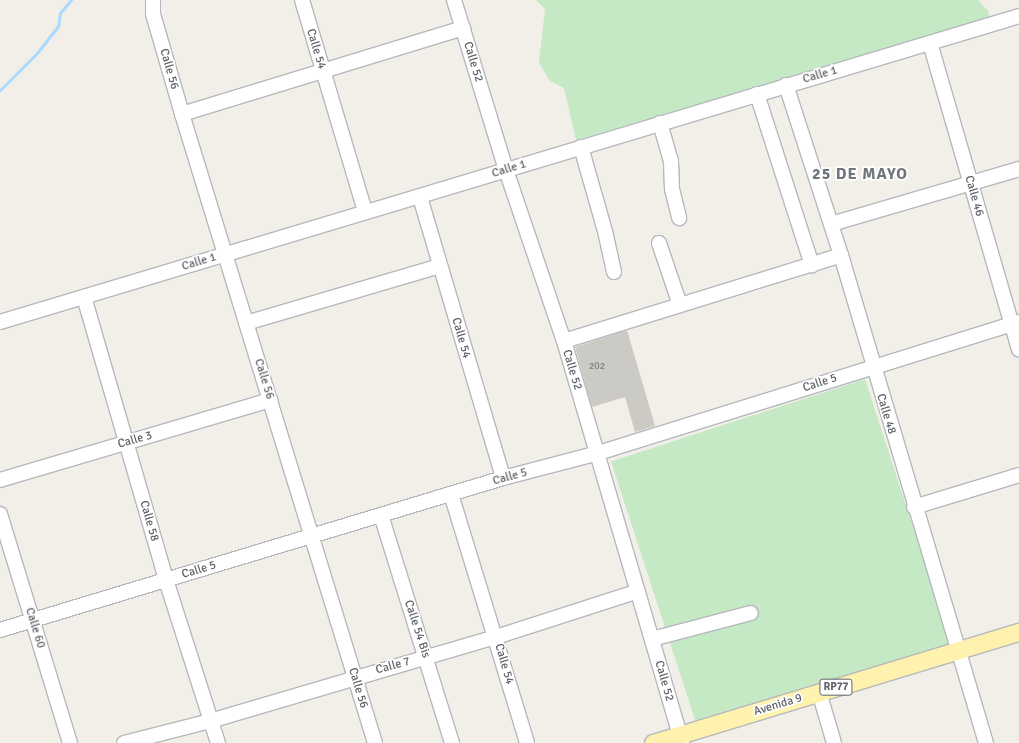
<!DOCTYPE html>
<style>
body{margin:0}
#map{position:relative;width:1019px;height:743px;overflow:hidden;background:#f1efe8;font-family:Signika,sans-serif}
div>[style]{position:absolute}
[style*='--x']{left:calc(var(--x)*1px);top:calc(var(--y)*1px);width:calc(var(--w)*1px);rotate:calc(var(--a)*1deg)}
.green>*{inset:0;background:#c5e8c5;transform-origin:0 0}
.stream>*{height:3px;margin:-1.5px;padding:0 1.5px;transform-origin:1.5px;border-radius:1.5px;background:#aadaff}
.building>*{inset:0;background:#cccac5}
.roads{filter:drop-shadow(1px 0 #b5b8bc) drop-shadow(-1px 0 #b5b8bc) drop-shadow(0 1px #b5b8bc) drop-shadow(0 -1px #b5b8bc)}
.minor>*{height:14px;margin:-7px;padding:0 7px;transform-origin:7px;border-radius:7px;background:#fff}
.major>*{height:17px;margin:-8.5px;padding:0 8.5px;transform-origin:8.5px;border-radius:8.5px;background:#fff2af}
span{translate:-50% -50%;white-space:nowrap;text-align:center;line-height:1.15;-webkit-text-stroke:3.5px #fff;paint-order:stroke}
.number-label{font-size:10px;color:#7a7d7f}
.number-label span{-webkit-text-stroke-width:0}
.shield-label span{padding:1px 3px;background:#fff;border:1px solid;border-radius:3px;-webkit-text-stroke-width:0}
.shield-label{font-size:11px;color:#5f6368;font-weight:700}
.street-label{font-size:12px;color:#5f6368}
.district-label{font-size:16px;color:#70757a;font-weight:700;letter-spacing:1px}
</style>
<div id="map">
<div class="green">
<i style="clip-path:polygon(536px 0,978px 0,988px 11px,990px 19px,576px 140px,564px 88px,549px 80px,539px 62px,545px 9px)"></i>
<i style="left:865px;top:379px;width:279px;height:267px;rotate:72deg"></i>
</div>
<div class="stream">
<i style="--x:0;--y:90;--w:52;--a:-45"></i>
<i style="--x:37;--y:53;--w:34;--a:-52"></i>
<i style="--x:58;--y:26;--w:13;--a:-81"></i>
<i style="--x:60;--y:13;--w:17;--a:-50"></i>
</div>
<div class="building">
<i style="clip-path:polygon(627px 330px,655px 426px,635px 432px,625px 397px,592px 407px,575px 347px)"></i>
</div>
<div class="roads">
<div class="minor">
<i style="--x:153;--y:0;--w:14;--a:90"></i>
<i style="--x:153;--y:14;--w:104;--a:73.8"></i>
<i style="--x:182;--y:114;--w:658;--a:72.94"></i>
<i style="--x:302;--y:0;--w:221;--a:73.4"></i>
<i style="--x:454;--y:0;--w:178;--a:73"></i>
<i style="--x:506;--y:170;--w:181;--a:71.3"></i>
<i style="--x:564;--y:341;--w:419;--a:73.6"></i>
<i style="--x:930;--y:43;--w:319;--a:73.8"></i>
<i style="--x:786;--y:85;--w:179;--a:72.1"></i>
<i style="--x:841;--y:255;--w:509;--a:73.45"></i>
<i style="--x:757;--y:94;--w:180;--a:72.2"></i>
<i style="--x:182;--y:114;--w:294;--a:-17"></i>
<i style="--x:660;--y:123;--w:40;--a:74"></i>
<i style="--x:671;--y:161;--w:28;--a:88"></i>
<i style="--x:672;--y:189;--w:30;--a:76"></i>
<i style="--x:581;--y:147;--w:87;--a:74.1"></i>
<i style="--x:605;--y:231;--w:42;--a:77.6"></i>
<i style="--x:420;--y:197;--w:293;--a:73.5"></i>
<i style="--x:831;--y:224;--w:196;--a:-16.3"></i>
<i style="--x:659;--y:243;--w:65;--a:71.3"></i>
<i style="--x:84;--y:297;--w:295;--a:73.8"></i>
<i style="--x:166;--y:580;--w:171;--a:72.3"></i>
<i style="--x:0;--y:322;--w:1064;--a:-16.71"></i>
<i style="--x:246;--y:323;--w:202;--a:-16.4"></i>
<i style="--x:564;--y:341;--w:290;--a:-17.2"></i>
<i style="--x:0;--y:480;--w:282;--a:-16.5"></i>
<i style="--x:451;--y:494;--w:260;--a:73"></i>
<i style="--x:914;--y:507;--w:110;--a:-16.9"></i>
<i style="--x:0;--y:514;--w:239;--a:73"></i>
<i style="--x:381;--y:515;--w:239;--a:72.7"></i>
<i style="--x:0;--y:630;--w:525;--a:-16.81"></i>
<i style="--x:503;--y:478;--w:98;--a:-14.7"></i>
<i style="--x:598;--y:453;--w:441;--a:-17.3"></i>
<i style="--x:652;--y:639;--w:102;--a:-14.7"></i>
<i style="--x:819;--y:692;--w:53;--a:73.6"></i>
<i style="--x:124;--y:743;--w:89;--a:-14.3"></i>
<i style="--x:210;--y:721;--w:298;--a:-16.4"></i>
<i style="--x:496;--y:637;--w:149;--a:-17.9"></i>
</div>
<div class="major">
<i style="--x:653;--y:743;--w:382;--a:-16.9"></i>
</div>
</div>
<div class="number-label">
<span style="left:597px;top:367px">202</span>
</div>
<div class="shield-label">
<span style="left:836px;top:687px">RP77</span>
</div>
<div class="street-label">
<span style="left:316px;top:49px;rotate:73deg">Calle 54</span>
<span style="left:473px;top:62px;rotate:73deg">Calle 52</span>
<span style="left:169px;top:69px;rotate:74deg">Calle 56</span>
<span style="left:820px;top:75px;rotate:-16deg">Calle 1</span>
<span style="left:509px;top:169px;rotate:-17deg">Calle 1</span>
<span style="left:974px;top:196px;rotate:74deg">Calle 46</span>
<span style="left:199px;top:262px;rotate:-17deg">Calle 1</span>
<span style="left:461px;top:338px;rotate:74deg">Calle 54</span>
<span style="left:572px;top:370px;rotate:73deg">Calle 52</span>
<span style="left:264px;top:379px;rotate:73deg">Calle 56</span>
<span style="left:820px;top:383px;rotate:-18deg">Calle 5</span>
<span style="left:886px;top:414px;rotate:73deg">Calle 48</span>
<span style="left:135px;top:440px;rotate:-16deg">Calle 3</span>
<span style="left:510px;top:477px;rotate:-15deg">Calle 5</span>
<span style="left:149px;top:521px;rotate:74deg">Calle 58</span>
<span style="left:199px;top:570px;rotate:-17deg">Calle 5</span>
<span style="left:35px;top:628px;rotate:73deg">Calle 60</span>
<span style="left:417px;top:629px;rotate:72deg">Calle 54 Bis</span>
<span style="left:504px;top:664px;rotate:74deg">Calle 54</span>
<span style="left:393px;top:666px;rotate:-15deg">Calle 7</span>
<span style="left:664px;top:681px;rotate:74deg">Calle 52</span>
<span style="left:358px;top:688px;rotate:73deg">Calle 56</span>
<span style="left:778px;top:705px;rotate:-17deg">Avenida 9</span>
</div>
<div class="district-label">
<span style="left:860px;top:174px">25 DE MAYO</span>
</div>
</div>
